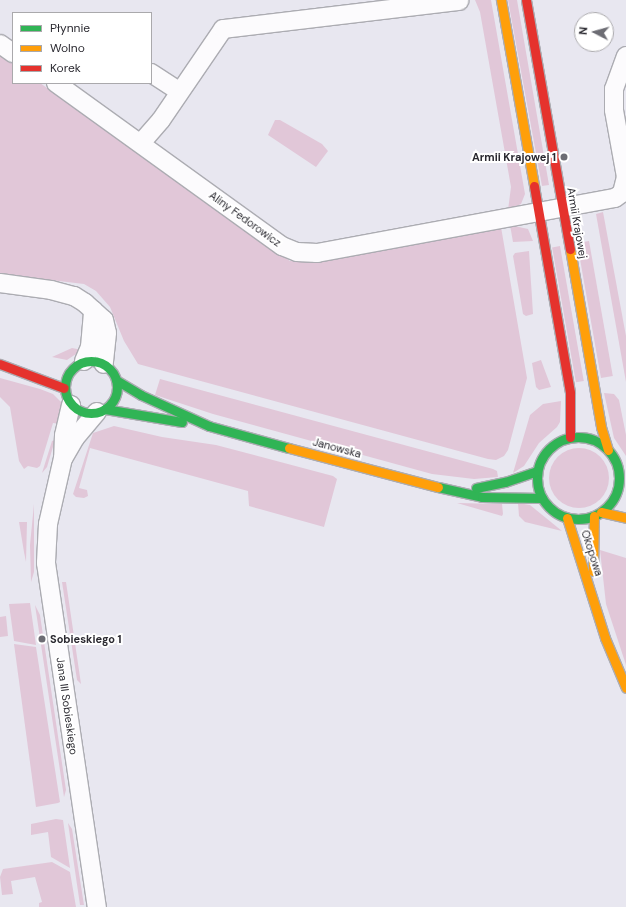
<!DOCTYPE html>
<meta charset="utf-8">
<style>
body{margin:0}
#map{position:relative;width:626px;height:907px;overflow:hidden;background:#e8e7f0;font-family:"DM Sans",sans-serif}
div>[style]{position:absolute}
[style*='--x']{left:calc(var(--x)*1px);top:calc(var(--y)*1px);width:calc(var(--w)*1px);rotate:calc(var(--a)*1deg)}
.green>*{inset:0;background:#e1c7d8;transform-origin:0 0}
.round{border-radius:50%}
.roads{filter:drop-shadow(1px 0 #acacb2) drop-shadow(-1px 0 #acacb2) drop-shadow(0 1px #acacb2) drop-shadow(0 -1px #acacb2)}
.street>*{height:18px;margin:-9px;padding:0 9px;transform-origin:9px;border-radius:9px;background:#fcfbfd}
.fast>*{height:9px;margin:-4.5px;padding:0 4.5px;transform-origin:4.5px;border-radius:4.5px;background:#30b455}
.fast>.ring{margin:-4.5px;padding:0;box-sizing:content-box;background:none;border:9px solid #30b455;border-radius:50%}
.slow>*{height:9px;margin:-4.5px;padding:0 4.5px;transform-origin:4.5px;border-radius:4.5px;background:#ff9f0a}
.jam>*{height:9px;margin:-4.5px;padding:0 4.5px;transform-origin:4.5px;border-radius:4.5px;background:#e5322d}
.dots>*{width:11px;height:11px;translate:-50% -50%;box-sizing:border-box;border:2px solid #fff;border-radius:50%}
span{translate:-50% -50%;white-space:nowrap;text-align:center;line-height:1.15;-webkit-text-stroke:4px #fff;paint-order:stroke}
.poi-label{font-size:11px;color:#2a2930;font-weight:700}
.right{translate:-100% -50%;text-align:right}
.left{translate:0 -50%;text-align:left}
.street-label{font-size:11px;color:#2a2930}
.legend{position:absolute;left:12px;top:12px;width:140px;height:72px;box-sizing:border-box;background:#fff;border:1px solid #aaa9ac;margin:0;padding:5px 7px;list-style:none;font-size:12px;color:#2a2930}
.legend li{display:flex;align-items:center;gap:8px;height:20px}
.legend b{width:20px;border:1px solid #aaa9ac}
.north{position:absolute;left:574px;top:12px;width:40px;height:40px;box-sizing:border-box;background:#fff;border:1px solid #aaa9ac;border-radius:50%;rotate:276deg;font-size:11px;font-weight:700;line-height:16px;text-align:center;color:#2a2930}
.north::after{content:'';display:block;margin:auto;width:14px;height:18px;background:#6c6c73;clip-path:polygon(50% 0,100% 100%,50% 72%,0 100%)}
</style>
<div id="map">
<div class="green">
<i style="clip-path:polygon(475px 0,491px 0,525px 194px,521px 204px,508px 210px,511px 187px,480px 12px)"></i>
<i style="clip-path:polygon(508px 0,517px 0,549px 185px,542px 186px)"></i>
<i style="clip-path:polygon(0 55px,13px 64px,13px 83px,40px 83px,290px 261px,311px 262px,501px 227px,527px 378px,508px 450px,504px 456px,496px 460px,488px 459px,138px 364px,124px 341px,110px 307px,96px 291px,84px 284px,0 274px)"></i>
<i style="clip-path:polygon(275px 120px,280px 120px,322px 144px,328px 151px,316px 167px,268px 135px)"></i>
<i style="clip-path:polygon(603px 212px,626px 336px,626px 382px,596px 214px)"></i>
<i style="clip-path:polygon(510px 225px,528px 229px,533px 241px,513px 242px)"></i>
<i style="left:589px;top:241px;width:137px;height:12px;rotate:80deg"></i>
<i style="left:560px;top:246px;width:137px;height:8px;rotate:80deg"></i>
<i style="clip-path:polygon(529px 251px,533px 314px,526px 316px,523px 314px,513px 256px,515px 253px)"></i>
<i style="clip-path:polygon(72px 348px,82px 350px,67px 360px,52px 357px)"></i>
<i style="clip-path:polygon(541px 360px,551px 387px,539px 390px,536px 387px,532px 363px)"></i>
<i style="clip-path:polygon(0 378px,40px 389px,53px 394px,61px 402px,63px 408px,60px 424px,53px 423px,40px 466px,37px 468px,28px 466px,24px 469px,19px 461px,10px 407px,0 397px)"></i>
<i style="clip-path:polygon(160px 379px,493px 469px,497px 471px,498px 477px,474px 479px,432px 474px,213px 414px,155px 395px)"></i>
<i style="clip-path:polygon(604px 393px,614px 394px,619px 400px,626px 435px,626px 456px,614px 438px)"></i>
<i style="clip-path:polygon(561px 401px,560px 422px,557px 427px,539px 443px,524px 466px,513px 473px,530px 415px,543px 404px)"></i>
<i style="clip-path:polygon(114px 426px,162px 437px,216px 445px,333px 476px,337px 479px,324px 527px,249px 506px,248px 491px,90px 448px,79px 488px,87px 490px,88px 496px,84px 498px,76px 497px,73px 494px,93px 433px)"></i>
<i style="clip-path:polygon(55px 440px,47px 467px,42px 473px,52px 441px)"></i>
<i class="round" style="left:549px;top:448px;width:60px;height:60px"></i>
<i style="clip-path:polygon(457px 503px,502px 504px,503px 514px,502px 516px)"></i>
<i style="clip-path:polygon(518px 503px,530px 505px,562px 531px,525px 522px,519px 516px)"></i>
<i style="clip-path:polygon(34px 504px,34px 572px,31px 582px,30px 545px)"></i>
<i style="clip-path:polygon(19px 522px,27px 522px,26px 562px,24px 552px)"></i>
<i style="clip-path:polygon(600px 550px,626px 558px,626px 665px,606px 604px)"></i>
<i style="clip-path:polygon(62px 582px,66px 582px,81px 684px,77px 680px)"></i>
<i style="clip-path:polygon(30px 603px,36px 645px,14px 641px,9px 604px)"></i>
<i style="clip-path:polygon(35px 605px,40px 615px,66px 790px,64px 797px)"></i>
<i style="clip-path:polygon(6px 616px,8px 636px,0 637px,0 617px)"></i>
<i style="clip-path:polygon(14px 644px,36px 647px,60px 802px,58px 803px,36px 807px)"></i>
<i style="clip-path:polygon(56px 819px,63px 820px,70px 868px,51px 857px,48px 832px,31px 835px,31px 824px)"></i>
<i style="clip-path:polygon(68px 823px,72px 829px,84px 905px,80px 905px)"></i>
<i style="clip-path:polygon(52px 862px,70px 872px,76px 907px,39px 907px,39px 903px,42px 902px,35px 877px,11px 881px,13px 894px,2px 895px,0 877px,3px 869px)"></i>
</div>
<div class="roads">
<div class="street">
<i style="--x:0;--y:44;--w:16;--a:35"></i>
<i style="--x:151;--y:73;--w:33;--a:33"></i>
<i style="--x:56;--y:83;--w:279;--a:35.8"></i>
<i style="--x:282;--y:246;--w:16;--a:22"></i>
<i style="--x:297;--y:252;--w:20;--a:3"></i>
<i style="--x:317;--y:253;--w:303;--a:-10.5"></i>
<i style="--x:615;--y:198;--w:9;--a:-36"></i>
<i style="--x:622;--y:193;--w:16;--a:-76"></i>
<i style="--x:626;--y:177;--w:68;--a:-100.2"></i>
<i style="--x:614;--y:110;--w:21;--a:-90"></i>
<i style="--x:614;--y:89;--w:35;--a:-70"></i>
<i style="--x:141;--y:143;--w:30;--a:-49"></i>
<i style="--x:161;--y:120;--w:110;--a:-55.7"></i>
<i style="--x:223;--y:29;--w:238;--a:-6.8"></i>
<i style="--x:0;--y:283;--w:51;--a:7.8"></i>
<i style="--x:51;--y:290;--w:24;--a:15"></i>
<i style="--x:74;--y:296;--w:13;--a:32"></i>
<i style="--x:85;--y:303;--w:25;--a:42"></i>
<i style="--x:104;--y:320;--w:13;--a:77"></i>
<i style="--x:107;--y:333;--w:31;--a:96"></i>
<i style="--x:84;--y:361;--w:15;--a:-67"></i>
<i style="--x:90;--y:347;--w:37;--a:-85"></i>
<i style="--x:71;--y:405;--w:31;--a:103"></i>
<i style="--x:64;--y:435;--w:23;--a:92"></i>
<i style="--x:63;--y:458;--w:68;--a:102.8"></i>
<i style="--x:48;--y:524;--w:39;--a:93"></i>
<i style="--x:46;--y:563;--w:348;--a:81.6"></i>
<i style="--x:64;--y:457;--w:22;--a:-60"></i>
<i style="--x:75;--y:438;--w:34;--a:-50"></i>
</div>
<div class="fast">
<i class="ring" style="left:65px;top:361px;width:43px;height:43px"></i>
<i style="--x:116;--y:380;--w:29;--a:31"></i>
<i style="--x:141;--y:395;--w:75;--a:24.5"></i>
<i style="--x:209;--y:426;--w:83;--a:15.4"></i>
<i style="--x:105;--y:409;--w:78;--a:9.6"></i>
<i class="ring" style="left:537px;top:437px;width:73px;height:73px"></i>
<i style="--x:438;--y:487;--w:45;--a:12.8"></i>
<i style="--x:482;--y:497;--w:60;--a:1"></i>
<i style="--x:476;--y:488;--w:30;--a:-12"></i>
<i style="--x:505;--y:482;--w:34;--a:-19"></i>
</div>
<div class="slow">
<i style="--x:501;--y:0;--w:189;--a:79.9"></i>
<i style="--x:570;--y:249;--w:181;--a:80.1"></i>
<i style="--x:601;--y:427;--w:24;--a:73"></i>
<i style="--x:289;--y:448;--w:154;--a:14.7"></i>
<i style="--x:601;--y:512;--w:26;--a:13"></i>
<i style="--x:567;--y:518;--w:126;--a:72.4"></i>
<i style="--x:605;--y:638;--w:54;--a:67.2"></i>
<i style="--x:593;--y:571;--w:55;--a:-89"></i>
</div>
<div class="jam">
<i style="--x:526;--y:0;--w:253;--a:80"></i>
<i style="--x:534;--y:186;--w:210;--a:80.1"></i>
<i style="--x:570;--y:393;--w:44;--a:90"></i>
<i style="--x:0;--y:364;--w:68;--a:20.6"></i>
</div>
</div>
<div class="dots">
<i style="left:564px;top:157px;background:#6c6c73"></i>
<i style="left:42px;top:639px;background:#6c6c73"></i>
</div>
<div class="poi-label">
<span class="right" style="left:556px;top:157px">Armii Krajowej 1</span>
<span class="left" style="left:50px;top:639px">Sobieskiego 1</span>
</div>
<div class="street-label">
<span style="left:245px;top:219px;rotate:36deg">Aliny Fedorowicz</span>
<span style="left:577px;top:223px;rotate:80deg">Armii Krajowej</span>
<span style="left:337px;top:448px;rotate:15deg">Janowska</span>
<span style="left:592px;top:553px;rotate:72deg">Okopowa</span>
<span style="left:67px;top:706px;rotate:82deg">Jana III Sobieskiego</span>
</div>
<ul class="legend">
<li><b style="height:5px;background:#30b455"></b>Płynnie</li>
<li><b style="height:5px;background:#ff9f0a"></b>Wolno</li>
<li><b style="height:5px;background:#e5322d"></b>Korek</li>
</ul>
<div class="north">N</div>
</div>
